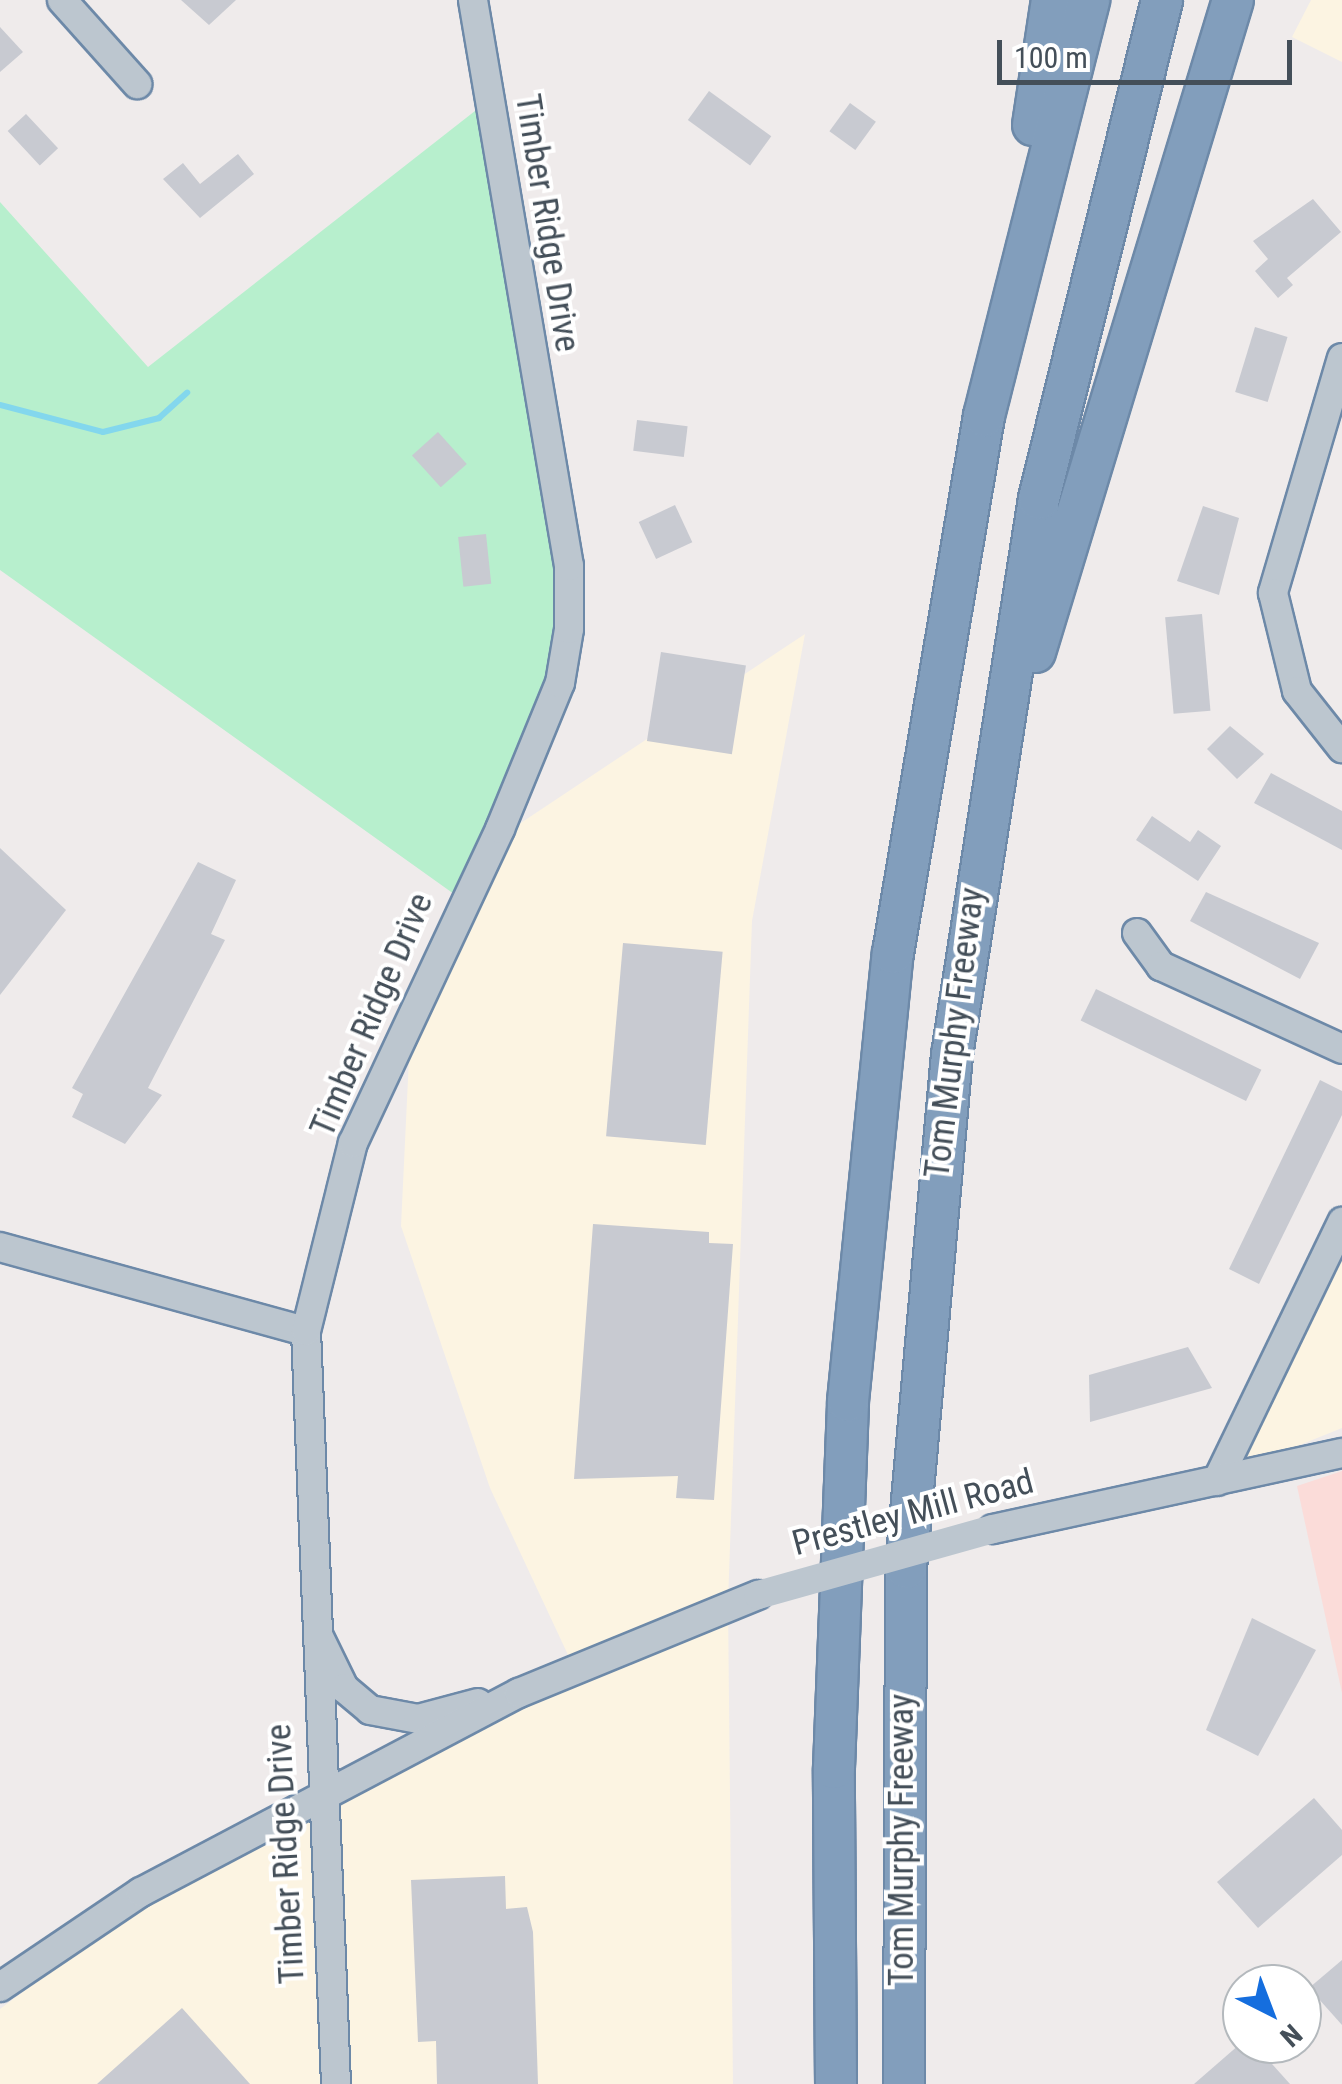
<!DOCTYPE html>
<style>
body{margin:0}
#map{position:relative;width:1342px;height:2084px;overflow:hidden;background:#efebeb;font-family:"Roboto Condensed",sans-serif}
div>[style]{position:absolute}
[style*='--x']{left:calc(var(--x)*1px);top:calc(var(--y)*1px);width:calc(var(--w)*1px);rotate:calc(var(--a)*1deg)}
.commercial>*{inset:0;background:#fcf4e2}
.medical>*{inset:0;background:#fbdcd9}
.green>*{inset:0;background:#b7efcd}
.stream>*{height:6px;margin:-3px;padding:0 3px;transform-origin:3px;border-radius:3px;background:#83d7ed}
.building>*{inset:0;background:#c8cad1;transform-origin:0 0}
.roads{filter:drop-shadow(2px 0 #6d89a8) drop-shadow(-2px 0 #6d89a8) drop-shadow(0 2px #6d89a8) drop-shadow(0 -2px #6d89a8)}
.minor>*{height:28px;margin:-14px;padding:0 14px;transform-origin:14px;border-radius:14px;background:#bcc6cf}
.highway>*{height:40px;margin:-20px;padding:0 20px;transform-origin:20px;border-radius:20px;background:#829ebc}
.minor-bridge>*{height:28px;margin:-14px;padding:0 14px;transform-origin:14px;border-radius:14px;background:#bcc6cf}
span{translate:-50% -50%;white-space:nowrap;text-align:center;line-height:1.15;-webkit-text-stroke:8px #fff;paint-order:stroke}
.street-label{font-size:35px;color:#444f59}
.north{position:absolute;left:1222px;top:1964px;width:100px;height:100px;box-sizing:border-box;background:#fff;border:2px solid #b4b9bd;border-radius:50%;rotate:138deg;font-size:28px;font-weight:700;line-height:40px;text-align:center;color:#444f59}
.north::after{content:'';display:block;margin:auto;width:35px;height:45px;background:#156ede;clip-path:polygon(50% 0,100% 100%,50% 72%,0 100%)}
.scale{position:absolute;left:997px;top:40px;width:295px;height:45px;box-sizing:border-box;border:5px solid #444f59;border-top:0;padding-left:12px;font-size:30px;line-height:35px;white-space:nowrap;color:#444f59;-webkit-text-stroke:8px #fff;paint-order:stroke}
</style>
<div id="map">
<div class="commercial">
<i style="clip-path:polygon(1311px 0,1342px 0,1342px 62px,1292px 37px)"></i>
<i style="clip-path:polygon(805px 634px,752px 921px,728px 1603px,733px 2084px,0 2084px,0 2009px,280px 1800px,569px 1657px,490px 1488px,401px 1226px,410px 1037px,454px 894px,483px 848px)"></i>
<i style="clip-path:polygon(1342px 1241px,1342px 1428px,1233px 1472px)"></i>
</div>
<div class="medical">
<i style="clip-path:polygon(1342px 1471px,1342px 1693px,1297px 1486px)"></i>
</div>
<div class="green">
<i style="clip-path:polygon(489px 100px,569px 566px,560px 683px,454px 894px,0 570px,0 202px,148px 367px)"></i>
</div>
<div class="stream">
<i style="--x:0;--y:405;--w:106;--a:14.7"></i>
<i style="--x:103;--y:432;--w:58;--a:-14"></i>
<i style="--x:159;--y:418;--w:38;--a:-42"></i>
</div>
<div class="building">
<i style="clip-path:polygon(181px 0,236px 0,209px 25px)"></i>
<i style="clip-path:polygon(0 27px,23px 52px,0 72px)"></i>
<i style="left:709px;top:91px;width:77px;height:36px;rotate:36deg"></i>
<i style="left:850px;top:103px;width:32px;height:35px;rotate:36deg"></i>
<i style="left:26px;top:114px;width:47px;height:25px;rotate:47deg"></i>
<i style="clip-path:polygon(238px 154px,254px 174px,200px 218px,163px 179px,183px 163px,200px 184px)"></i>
<i style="clip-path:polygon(1313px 199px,1341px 232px,1287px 278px,1293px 285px,1278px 298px,1255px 271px,1268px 259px,1253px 241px)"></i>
<i style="left:1255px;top:327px;width:34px;height:68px;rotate:17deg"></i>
<i style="left:637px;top:420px;width:51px;height:31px;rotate:7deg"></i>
<i style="left:438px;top:432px;width:43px;height:35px;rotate:48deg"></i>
<i style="left:675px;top:505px;width:41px;height:40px;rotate:65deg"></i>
<i style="clip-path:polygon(1203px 506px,1239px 518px,1219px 595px,1177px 581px)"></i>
<i style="left:486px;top:534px;width:50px;height:28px;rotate:84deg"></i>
<i style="left:1202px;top:614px;width:97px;height:37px;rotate:85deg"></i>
<i style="left:661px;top:652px;width:86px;height:90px;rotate:9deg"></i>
<i style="clip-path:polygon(1230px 726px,1264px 754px,1237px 779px,1207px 749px)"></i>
<i style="clip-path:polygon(1271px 773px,1342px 811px,1342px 850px,1254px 803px)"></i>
<i style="clip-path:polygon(1152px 816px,1190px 842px,1198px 830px,1221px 846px,1198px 881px,1136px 840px)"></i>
<i style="clip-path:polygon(0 848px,66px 910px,0 995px)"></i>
<i style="clip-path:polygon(198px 862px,236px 880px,211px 934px,225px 940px,148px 1088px,162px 1095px,125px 1144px,72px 1117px,83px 1094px,72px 1088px)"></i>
<i style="clip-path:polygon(1206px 892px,1319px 943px,1300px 979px,1190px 921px)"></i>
<i style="left:623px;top:943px;width:100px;height:194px;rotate:5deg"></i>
<i style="left:1096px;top:989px;width:184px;height:35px;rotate:26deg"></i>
<i style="clip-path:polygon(1320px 1080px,1342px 1091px,1342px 1115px,1259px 1284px,1229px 1269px)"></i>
<i style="clip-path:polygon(593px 1224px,709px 1232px,709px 1243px,733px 1244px,714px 1500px,676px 1498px,678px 1476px,574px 1479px)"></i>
<i style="clip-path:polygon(1188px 1347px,1212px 1388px,1090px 1422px,1089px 1375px)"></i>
<i style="clip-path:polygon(1252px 1618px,1316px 1650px,1258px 1756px,1206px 1730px)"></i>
<i style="clip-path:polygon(1314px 1798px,1342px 1830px,1342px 1855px,1258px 1928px,1217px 1882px)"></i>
<i style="clip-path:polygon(505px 1876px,506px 1909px,527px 1907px,533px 1932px,538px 2084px,437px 2084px,436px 2041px,418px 2042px,411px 1880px)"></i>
<i style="clip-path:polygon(1342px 1960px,1342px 2025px,1309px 1988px)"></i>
<i style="clip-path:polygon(182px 2008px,250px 2084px,97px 2084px)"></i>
<i style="clip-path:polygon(1240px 2044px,1254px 2044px,1290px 2084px,1194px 2084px)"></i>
</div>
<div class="roads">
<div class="minor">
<i style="--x:62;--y:0;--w:113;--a:48.2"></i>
<i style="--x:1342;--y:358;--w:245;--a:106.4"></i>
<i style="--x:1273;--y:593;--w:101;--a:76.2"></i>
<i style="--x:1297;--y:691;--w:73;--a:51.7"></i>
<i style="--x:1137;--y:933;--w:41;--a:54"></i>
<i style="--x:1161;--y:966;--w:199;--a:24.6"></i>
<i style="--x:0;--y:1247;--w:317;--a:15.4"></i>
<i style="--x:1217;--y:1481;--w:288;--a:-64.2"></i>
<i style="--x:993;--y:1529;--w:357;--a:-12.3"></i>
<i style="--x:319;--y:1637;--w:57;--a:63.9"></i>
<i style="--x:344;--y:1688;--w:34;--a:40"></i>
<i style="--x:370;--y:1710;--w:49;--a:10.6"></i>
<i style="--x:418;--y:1719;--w:62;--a:-14.9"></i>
<i style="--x:0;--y:1987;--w:170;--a:-34"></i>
<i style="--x:141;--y:1892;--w:427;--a:-27.8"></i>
<i style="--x:519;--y:1693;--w:258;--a:-22.3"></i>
<i style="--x:336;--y:2084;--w:754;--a:-92.28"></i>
<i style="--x:306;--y:1331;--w:194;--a:-76"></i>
<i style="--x:353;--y:1143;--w:347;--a:-64.9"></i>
<i style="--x:500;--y:829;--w:158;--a:-67.7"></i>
<i style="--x:560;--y:683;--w:55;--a:-80.5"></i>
<i style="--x:569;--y:629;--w:63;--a:-90"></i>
<i style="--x:569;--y:566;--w:574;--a:-99.63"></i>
</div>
<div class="highway">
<i style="--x:1033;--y:125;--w:126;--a:-81.4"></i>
<i style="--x:1035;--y:652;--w:681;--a:-73.11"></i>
<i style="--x:836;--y:2084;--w:316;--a:-90.4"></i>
<i style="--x:834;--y:1768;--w:367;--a:-87.8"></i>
<i style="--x:848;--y:1401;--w:450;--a:-84.3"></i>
<i style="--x:893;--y:953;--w:545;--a:-80.38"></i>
<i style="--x:984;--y:416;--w:429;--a:-75.8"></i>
<i style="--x:904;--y:2084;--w:516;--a:-89.78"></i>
<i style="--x:906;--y:1568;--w:515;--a:-84.88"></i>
<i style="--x:952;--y:1055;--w:563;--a:-81.11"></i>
<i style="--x:1039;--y:499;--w:514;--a:-76.15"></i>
</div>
</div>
<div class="minor-bridge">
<i style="--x:758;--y:1595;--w:244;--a:-15.7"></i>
</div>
<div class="street-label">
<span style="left:547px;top:223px;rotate:81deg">Timber Ridge Drive</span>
<span style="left:372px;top:1015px;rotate:-67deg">Timber Ridge Drive</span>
<span style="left:955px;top:1033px;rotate:-83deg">Tom Murphy Freeway</span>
<span style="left:913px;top:1513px;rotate:-15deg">Prestley Mill Road</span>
<span style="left:902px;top:1840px;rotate:-90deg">Tom Murphy Freeway</span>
<span style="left:286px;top:1854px;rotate:-93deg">Timber Ridge Drive</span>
</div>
<div class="north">N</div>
<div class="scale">100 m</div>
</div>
